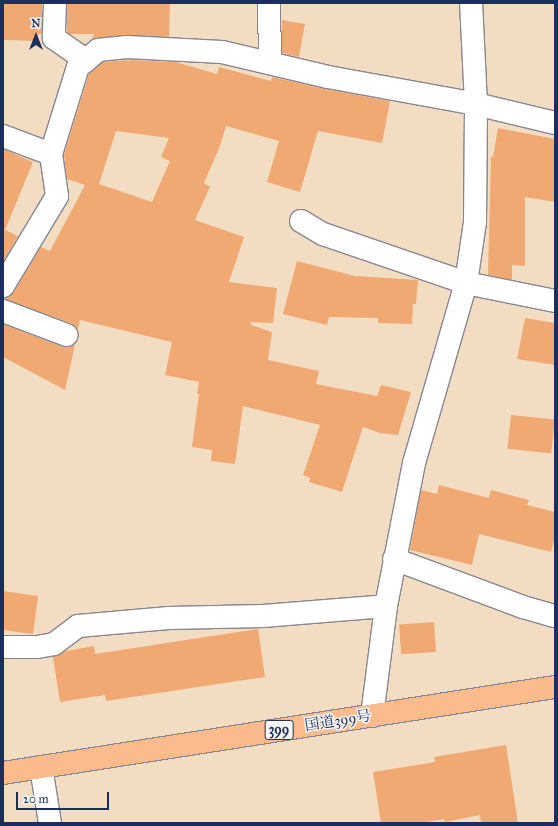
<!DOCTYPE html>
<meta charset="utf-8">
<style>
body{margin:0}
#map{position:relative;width:558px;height:826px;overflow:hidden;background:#f3ddc2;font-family:"IM FELL Great Primer","Noto Serif JP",serif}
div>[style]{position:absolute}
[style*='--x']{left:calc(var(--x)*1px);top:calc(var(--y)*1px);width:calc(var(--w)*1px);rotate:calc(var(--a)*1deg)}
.building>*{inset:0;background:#f0a973;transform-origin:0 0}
.roads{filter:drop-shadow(1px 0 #878690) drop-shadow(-1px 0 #878690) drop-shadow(0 1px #878690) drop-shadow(0 -1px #878690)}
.minor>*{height:22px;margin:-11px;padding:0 11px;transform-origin:11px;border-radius:11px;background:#fff}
.trunk>*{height:22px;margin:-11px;padding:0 11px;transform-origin:11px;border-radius:11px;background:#fbbb8c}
span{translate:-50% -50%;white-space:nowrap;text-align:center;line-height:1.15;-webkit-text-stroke:3px #f6f6f2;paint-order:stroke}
.shield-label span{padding:1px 3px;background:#f6f6f2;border:1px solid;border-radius:3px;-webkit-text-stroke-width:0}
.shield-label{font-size:14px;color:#1b2f5e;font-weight:700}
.street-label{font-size:15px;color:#1b2f5e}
.frame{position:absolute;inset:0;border:4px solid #1b2f5e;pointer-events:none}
.north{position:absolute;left:16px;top:16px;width:40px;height:40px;-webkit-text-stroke:3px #f6f6f2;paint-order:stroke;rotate:0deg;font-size:11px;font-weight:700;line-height:16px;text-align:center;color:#1b2f5e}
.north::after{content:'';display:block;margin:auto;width:14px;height:18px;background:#1b2f5e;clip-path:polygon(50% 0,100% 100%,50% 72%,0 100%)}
.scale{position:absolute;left:16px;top:792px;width:93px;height:18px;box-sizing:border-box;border:2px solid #1b2f5e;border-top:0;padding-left:5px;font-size:12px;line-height:14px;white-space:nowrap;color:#1b2f5e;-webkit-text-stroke:3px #f6f6f2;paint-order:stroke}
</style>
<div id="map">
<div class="building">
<i style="clip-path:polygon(3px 3px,42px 4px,42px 34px,38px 34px,38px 41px,3px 40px)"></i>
<i style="clip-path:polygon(72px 3px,170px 3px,169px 37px,126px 35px,92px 40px,94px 34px,70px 34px,67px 32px,67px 4px)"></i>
<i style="clip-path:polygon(282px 20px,305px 24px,299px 57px,282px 53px)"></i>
<i style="clip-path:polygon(evenodd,127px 60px,176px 62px,217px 74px,219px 67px,271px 81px,272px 77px,325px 89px,390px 101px,382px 143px,318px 131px,300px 192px,267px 182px,279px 141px,226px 126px,220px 146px,204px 183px,210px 187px,195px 220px,244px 237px,229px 282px,277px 288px,273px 323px,251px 322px,251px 325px,272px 332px,268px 360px,319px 371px,316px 384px,377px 396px,381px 385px,411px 392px,398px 435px,380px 433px,363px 427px,342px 492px,309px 482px,310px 478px,303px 475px,320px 425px,243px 406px,235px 464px,211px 461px,212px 450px,192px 447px,199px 394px,197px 394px,199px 382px,165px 375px,172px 342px,80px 320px,78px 329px,71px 323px,3px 299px,9px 297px,14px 292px,41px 247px,50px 251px,85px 185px,67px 179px,64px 155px,89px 74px,103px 62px,127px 60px,116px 131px,169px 138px,161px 157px,170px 161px,152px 202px,99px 184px,116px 131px)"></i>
<i style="clip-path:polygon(498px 128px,555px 139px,555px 202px,525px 197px,525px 266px,512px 265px,512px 280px,488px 275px,491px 156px,493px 157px)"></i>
<i style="clip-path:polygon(3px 149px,33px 162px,5px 230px,18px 236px,3px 262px)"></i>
<i style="clip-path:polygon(297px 261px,355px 276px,418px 280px,416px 304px,413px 304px,412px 324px,378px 323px,378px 318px,329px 317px,327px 325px,283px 314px)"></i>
<i style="clip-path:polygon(525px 318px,555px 323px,555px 365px,517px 359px)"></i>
<i style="clip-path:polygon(3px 324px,63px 347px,69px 347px,75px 345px,65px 390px,3px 357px)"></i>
<i style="left:511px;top:415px;width:44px;height:34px;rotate:6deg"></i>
<i style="clip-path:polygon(439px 485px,489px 498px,491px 490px,529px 500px,527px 505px,555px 512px,555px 537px,551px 552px,479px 534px,472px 565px,410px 550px,421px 490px,437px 494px)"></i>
<i style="clip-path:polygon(3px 591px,38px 596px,33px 634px,3px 630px)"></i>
<i style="left:434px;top:622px;width:30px;height:35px;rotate:86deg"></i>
<i style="clip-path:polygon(258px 629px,265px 677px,106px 701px,105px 695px,60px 702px,53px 657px,66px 651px,94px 646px,95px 654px)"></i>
<i style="clip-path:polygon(506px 745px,518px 823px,481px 823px,480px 815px,445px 822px,444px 819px,420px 823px,381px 823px,373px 772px,435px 762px,434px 757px)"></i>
</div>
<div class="roads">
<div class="minor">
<i style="--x:55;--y:3;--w:35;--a:92"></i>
<i style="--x:54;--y:38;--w:39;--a:35"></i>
<i style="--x:269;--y:3;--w:60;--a:89"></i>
<i style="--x:3;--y:136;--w:51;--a:20.6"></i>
<i style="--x:301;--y:221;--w:26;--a:31"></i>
<i style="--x:323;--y:234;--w:151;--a:18.9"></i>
<i style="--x:466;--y:283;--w:91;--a:11.4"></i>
<i style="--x:3;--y:286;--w:105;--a:-59"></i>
<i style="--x:57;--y:196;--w:42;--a:-98.1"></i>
<i style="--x:51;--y:154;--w:91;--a:-72.8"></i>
<i style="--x:78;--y:67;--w:26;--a:-40"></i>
<i style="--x:98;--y:50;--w:29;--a:-6"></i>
<i style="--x:127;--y:47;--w:95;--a:3"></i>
<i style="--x:222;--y:52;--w:109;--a:13.3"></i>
<i style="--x:328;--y:77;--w:150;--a:10.3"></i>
<i style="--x:476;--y:104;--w:81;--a:13.5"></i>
<i style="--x:3;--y:311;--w:68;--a:20.6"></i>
<i style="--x:394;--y:559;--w:138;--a:20.4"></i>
<i style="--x:523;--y:607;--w:33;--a:16"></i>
<i style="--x:3;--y:647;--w:34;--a:0"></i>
<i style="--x:37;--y:647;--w:17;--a:-10"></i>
<i style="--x:54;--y:644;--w:30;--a:-37"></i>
<i style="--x:78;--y:626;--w:91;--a:-5"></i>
<i style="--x:169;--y:618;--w:94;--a:-1.2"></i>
<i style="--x:263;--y:616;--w:123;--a:-4.6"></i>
<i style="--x:372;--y:716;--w:111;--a:-82.7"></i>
<i style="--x:386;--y:606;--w:146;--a:-78.9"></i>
<i style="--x:414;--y:463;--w:187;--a:-73.9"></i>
<i style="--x:466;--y:283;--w:62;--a:-81.6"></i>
<i style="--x:475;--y:222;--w:118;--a:-89.5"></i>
<i style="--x:476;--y:104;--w:101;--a:-92.8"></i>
<i style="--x:41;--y:767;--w:57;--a:80.9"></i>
</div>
<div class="trunk">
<i style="--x:3;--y:773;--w:559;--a:-8.86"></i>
</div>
</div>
<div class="shield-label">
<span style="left:279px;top:730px">399</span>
</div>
<div class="street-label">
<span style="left:338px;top:721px;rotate:-9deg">国道399号</span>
</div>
<div class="frame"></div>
<div class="north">N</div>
<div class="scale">20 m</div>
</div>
